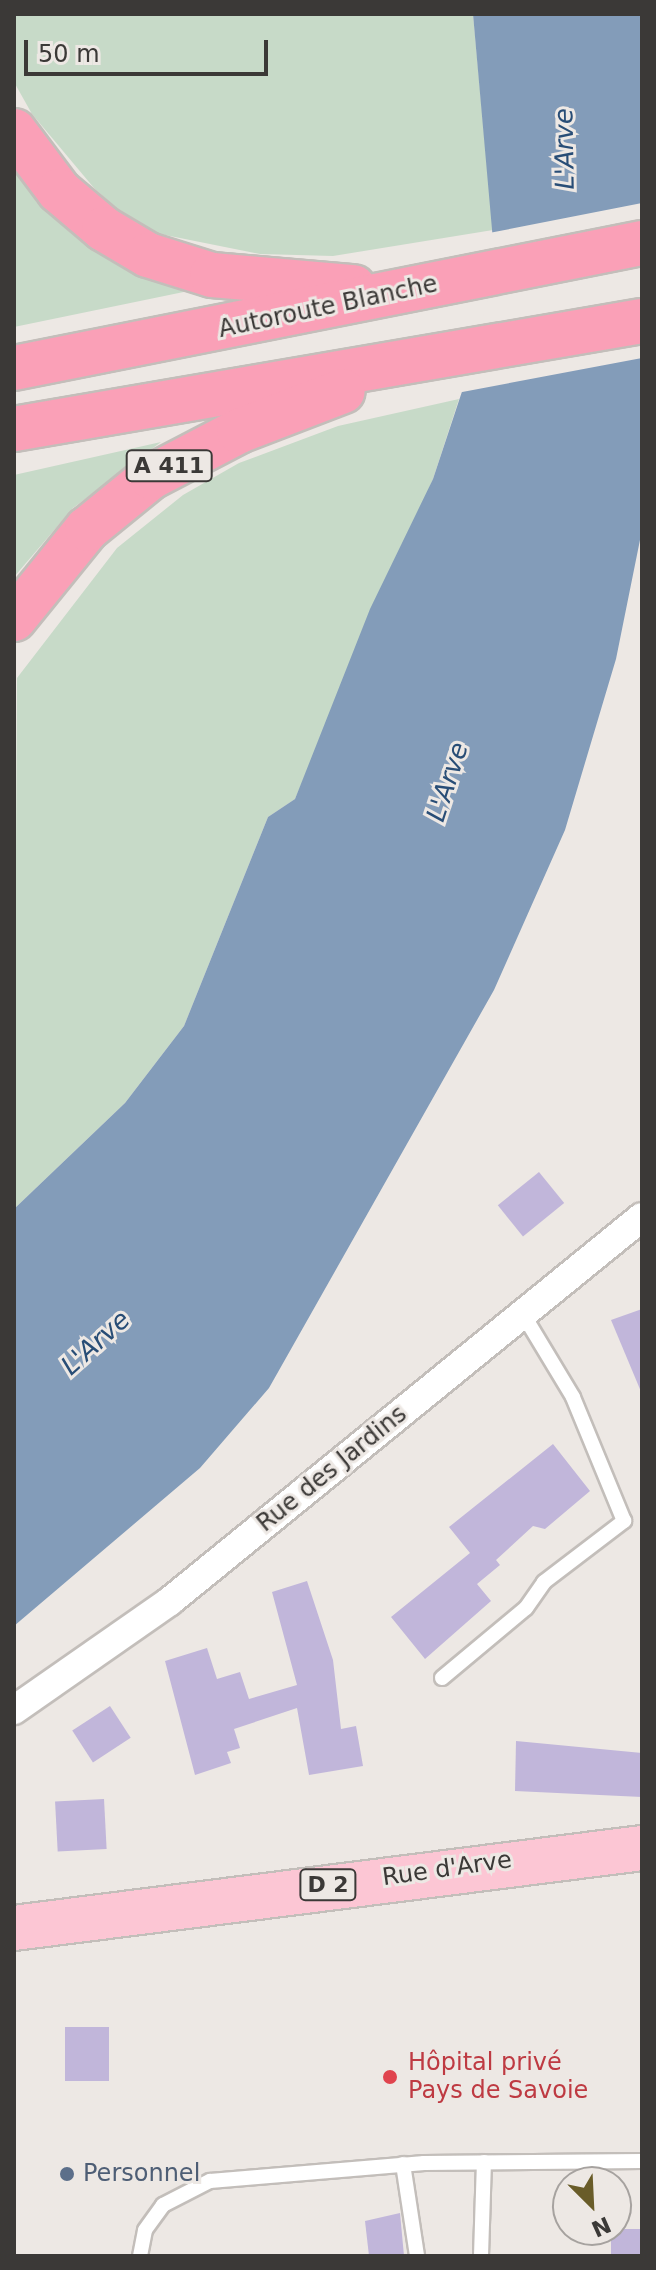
<!DOCTYPE html>
<meta charset="utf-8">
<style>
body{margin:0}
#map{position:relative;width:656px;height:2270px;overflow:hidden;background:#ede8e4;font-family:"DejaVu Sans",sans-serif}
div>[style]{position:absolute}
[style*='--x']{left:calc(var(--x)*1px);top:calc(var(--y)*1px);width:calc(var(--w)*1px);rotate:calc(var(--a)*1deg)}
.green>*{inset:0;background:#c7dac8}
.water>*{inset:0;background:#839cb9}
.pier>*{inset:0;background:#ede8e4}
.building>*{inset:0;background:#c1b6da;transform-origin:0 0}
.roads{filter:drop-shadow(2px 0 #c3beba) drop-shadow(-2px 0 #c3beba) drop-shadow(0 2px #c3beba) drop-shadow(0 -2px #c3beba)}
.service>*{height:14px;margin:-7px;padding:0 7px;transform-origin:7px;border-radius:7px;background:#fff}
.minor>*{height:28px;margin:-14px;padding:0 14px;transform-origin:14px;border-radius:14px;background:#fff}
.primary>*{height:44px;margin:-22px;padding:0 22px;transform-origin:22px;border-radius:22px;background:#fcc6d4}
.motorway>*{height:44px;margin:-22px;padding:0 22px;transform-origin:22px;border-radius:22px;background:#faa0b7}
.dots>*{width:22px;height:22px;translate:-50% -50%;box-sizing:border-box;border:4px solid #ede8e4;border-radius:50%}
span{translate:-50% -50%;white-space:nowrap;text-align:center;line-height:1.15;-webkit-text-stroke:6px #ede8e4;paint-order:stroke}
.shield-label span{padding:2px 6px;background:#ede8e4;border:2px solid;border-radius:6px;-webkit-text-stroke-width:0}
.shield-label{font-size:22px;color:#3b3937;font-weight:700}
.street-label{font-size:24px;color:#3b3937}
.health-label{font-size:24px;color:#be3a42}
.left{translate:0 -50%;text-align:left}
.service-label{font-size:24px;color:#4e5e75}
.water-label{font-size:26px;color:#284d76;font-style:italic}
.frame{position:absolute;inset:0;border:16px solid #3b3937;pointer-events:none}
.north{position:absolute;left:552px;top:2166px;width:80px;height:80px;box-sizing:border-box;background:#ede8e4;border:2px solid #a6a29f;border-radius:50%;rotate:156deg;font-size:22px;font-weight:700;line-height:32px;text-align:center;color:#3b3937}
.north::after{content:'';display:block;margin:auto;width:28px;height:36px;background:#695c29;clip-path:polygon(50% 0,100% 100%,50% 72%,0 100%)}
.scale{position:absolute;left:24px;top:40px;width:244px;height:36px;box-sizing:border-box;border:4px solid #3b3937;border-top:0;padding-left:10px;font-size:24px;line-height:28px;white-space:nowrap;color:#3b3937;-webkit-text-stroke:6px #ede8e4;paint-order:stroke}
</style>
<div id="map">
<div class="green">
<i style="clip-path:polygon(14px 14px,473px 14px,493px 230px,333px 256px,260px 254px,160px 234px,125px 216px,94px 188px,32px 114px,14px 82px)"></i>
<i style="clip-path:polygon(14px 160px,83px 239px,109px 258px,132px 271px,203px 288px,14px 327px)"></i>
<i style="clip-path:polygon(459px 399px,433px 479px,295px 799px,268px 817px,184px 1026px,125px 1103px,14px 1209px,17px 678px,117px 548px,183px 495px,239px 463px,338px 426px)"></i>
<i style="clip-path:polygon(161px 442px,73px 508px,14px 577px,14px 475px)"></i>
</div>
<div class="water">
<i style="clip-path:polygon(473px 14px,642px 14px,642px 530px,616px 659px,565px 830px,494px 990px,269px 1388px,200px 1468px,14px 1626px,14px 1209px,125px 1103px,184px 1026px,268px 817px,295px 799px,370px 609px,433px 479px,497px 286px)"></i>
</div>
<div class="pier">
<i style="clip-path:polygon(642px 203px,642px 358px,457px 393px,493px 286px,489px 233px)"></i>
</div>
<div class="building">
<i style="left:539px;top:1172px;width:40px;height:53px;rotate:51deg"></i>
<i style="clip-path:polygon(642px 1309px,642px 1394px,611px 1320px)"></i>
<i style="clip-path:polygon(553px 1444px,590px 1491px,545px 1529px,533px 1526px,496px 1560px,500px 1565px,477px 1584px,491px 1601px,425px 1659px,391px 1617px,470px 1553px,449px 1527px)"></i>
<i style="clip-path:polygon(307px 1581px,333px 1660px,341px 1729px,356px 1726px,363px 1766px,309px 1775px,297px 1708px,234px 1729px,240px 1748px,227px 1752px,231px 1763px,195px 1775px,165px 1661px,207px 1648px,217px 1679px,240px 1672px,249px 1699px,297px 1685px,272px 1592px)"></i>
<i style="left:110px;top:1706px;width:38px;height:45px;rotate:57deg"></i>
<i style="clip-path:polygon(516px 1741px,642px 1753px,642px 1797px,515px 1791px)"></i>
<i style="left:104px;top:1799px;width:50px;height:49px;rotate:87deg"></i>
<i style="left:65px;top:2027px;width:44px;height:54px"></i>
<i style="clip-path:polygon(400px 2213px,404px 2256px,369px 2256px,365px 2221px)"></i>
<i style="left:642px;top:2229px;width:27px;height:31px;rotate:90deg"></i>
</div>
<div class="roads">
<div class="service">
<i style="--x:442;--y:1678;--w:109;--a:-39.8"></i>
<i style="--x:526;--y:1608;--w:32;--a:-55"></i>
<i style="--x:544;--y:1582;--w:101;--a:-37.3"></i>
<i style="--x:624;--y:1521;--w:134;--a:-112.4"></i>
<i style="--x:573;--y:1397;--w:97;--a:-121.1"></i>
<i style="--x:403;--y:2164;--w:93;--a:81.3"></i>
<i style="--x:140;--y:2256;--w:26;--a:-79"></i>
<i style="--x:145;--y:2230;--w:31;--a:-54"></i>
<i style="--x:163;--y:2205;--w:53;--a:-27.1"></i>
<i style="--x:210;--y:2181;--w:215;--a:-4.8"></i>
<i style="--x:424;--y:2163;--w:218;--a:-0.5"></i>
<i style="--x:481;--y:2256;--w:94;--a:-88.2"></i>
</div>
<div class="minor">
<i style="--x:14;--y:1710;--w:190;--a:-34.9"></i>
<i style="--x:170;--y:1601;--w:608;--a:-39.13"></i>
</div>
<div class="primary">
<i style="--x:14;--y:1928;--w:633;--a:-7.26"></i>
</div>
<div class="motorway">
<i style="--x:14;--y:131;--w:75;--a:53.1"></i>
<i style="--x:59;--y:191;--w:59;--a:40.2"></i>
<i style="--x:104;--y:229;--w:51;--a:30.6"></i>
<i style="--x:148;--y:255;--w:67;--a:17.4"></i>
<i style="--x:212;--y:275;--w:142;--a:4.9"></i>
<i style="--x:14;--y:368;--w:640;--a:-11.26"></i>
<i style="--x:14;--y:429;--w:637;--a:-9.76"></i>
<i style="--x:14;--y:619;--w:116;--a:-51"></i>
<i style="--x:87;--y:529;--w:82;--a:-39.1"></i>
<i style="--x:151;--y:477;--w:99;--a:-27.6"></i>
<i style="--x:239;--y:431;--w:111;--a:-21"></i>
</div>
</div>
<div class="dots">
<i style="left:390px;top:2077px;background:#e0444e"></i>
<i style="left:67px;top:2174px;background:#5c6f8a"></i>
</div>
<div class="shield-label">
<span style="left:169px;top:466px">A 411</span>
<span style="left:328px;top:1885px">D 2</span>
</div>
<div class="street-label">
<span style="left:328px;top:307px;rotate:-12deg">Autoroute Blanche</span>
<span style="left:332px;top:1469px;rotate:-39deg">Rue des Jardins</span>
<span style="left:447px;top:1869px;rotate:-8deg">Rue d'Arve</span>
</div>
<div class="health-label">
<span class="left" style="left:408px;top:2077px">Hôpital privé<br>Pays de Savoie</span>
</div>
<div class="service-label">
<span class="left" style="left:83px;top:2174px">Personnel</span>
</div>
<div class="water-label">
<span style="left:565px;top:149px;rotate:-91deg">L'Arve</span>
<span style="left:448px;top:782px;rotate:-72deg">L'Arve</span>
<span style="left:96px;top:1343px;rotate:-42deg">L'Arve</span>
</div>
<div class="frame"></div>
<div class="north">N</div>
<div class="scale">50 m</div>
</div>
